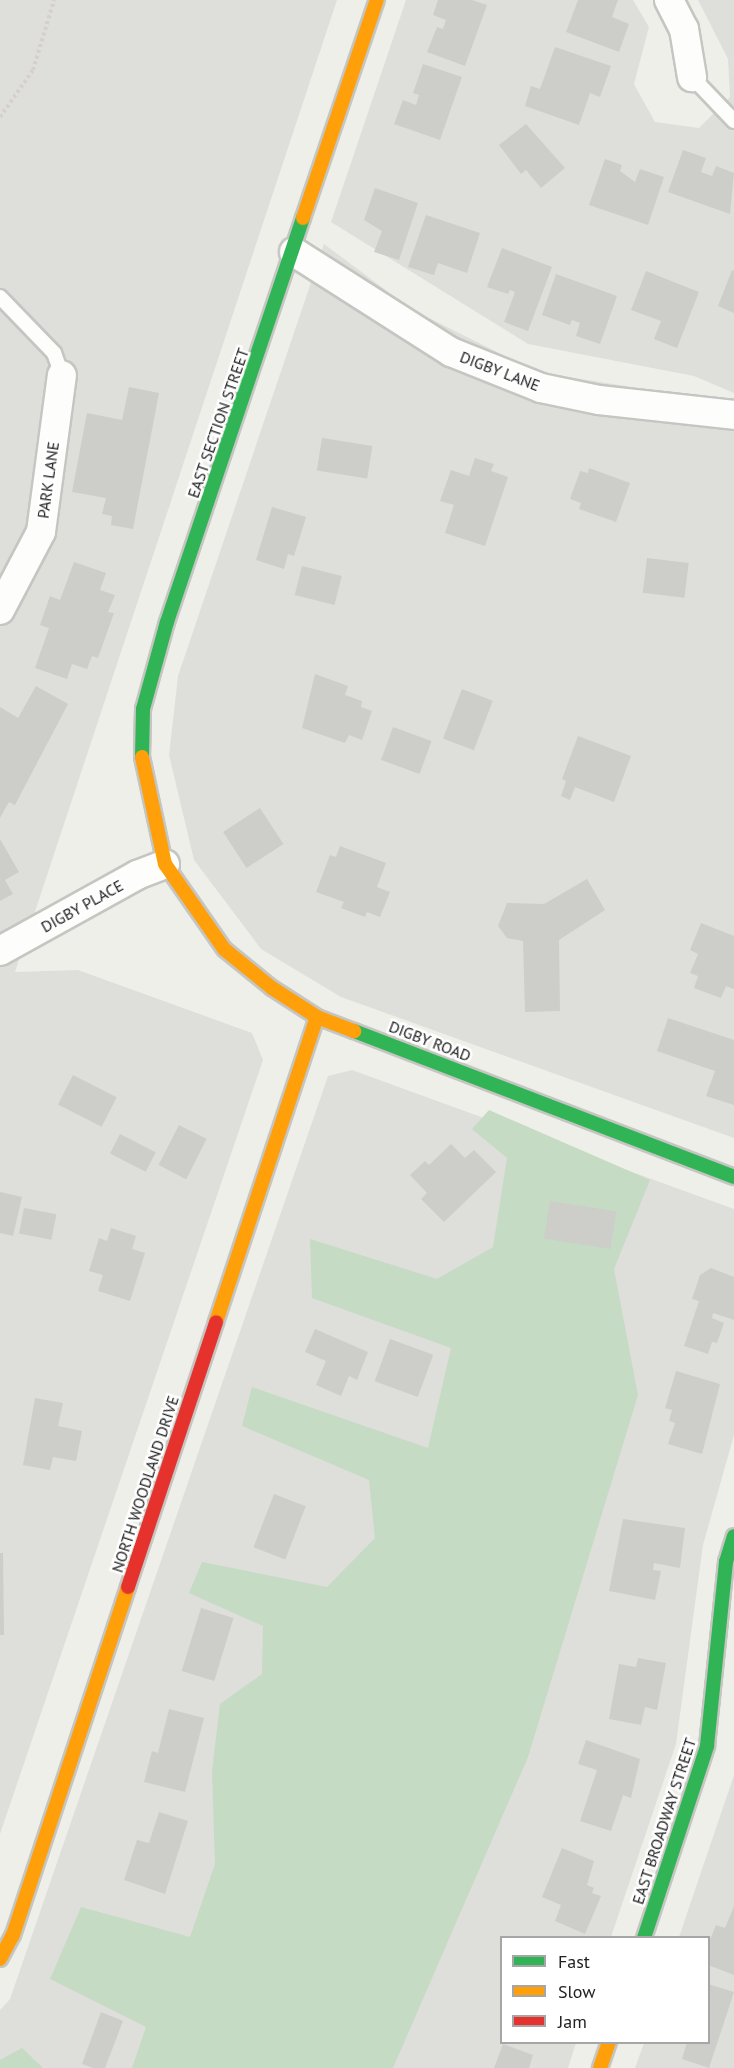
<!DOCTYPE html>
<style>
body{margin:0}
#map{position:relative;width:734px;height:2068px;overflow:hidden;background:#efefea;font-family:"PT Sans",sans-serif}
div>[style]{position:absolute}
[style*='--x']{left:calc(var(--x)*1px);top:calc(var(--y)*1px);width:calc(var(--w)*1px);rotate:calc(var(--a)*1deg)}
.residential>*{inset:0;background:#dededb}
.forest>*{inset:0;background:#c5dbc3}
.building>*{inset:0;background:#cdcdca;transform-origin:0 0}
.path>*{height:4px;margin-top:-2px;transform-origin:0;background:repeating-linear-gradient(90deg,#d6cfca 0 3px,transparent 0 6px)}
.roads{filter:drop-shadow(2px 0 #c5c5c2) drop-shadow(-2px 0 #c5c5c2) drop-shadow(0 2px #c5c5c2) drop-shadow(0 -2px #c5c5c2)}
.lane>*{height:14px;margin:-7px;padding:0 7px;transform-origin:7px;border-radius:7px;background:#fdfdfc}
.street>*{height:28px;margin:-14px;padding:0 14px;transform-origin:14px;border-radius:14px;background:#fdfdfc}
.fast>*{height:14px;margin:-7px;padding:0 7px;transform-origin:7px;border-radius:7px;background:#30b455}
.slow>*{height:14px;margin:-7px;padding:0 7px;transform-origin:7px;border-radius:7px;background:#ff9f0a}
.jam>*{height:14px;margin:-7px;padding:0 7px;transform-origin:7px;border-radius:7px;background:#e5322d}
span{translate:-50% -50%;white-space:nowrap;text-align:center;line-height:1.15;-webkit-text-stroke:5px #fff;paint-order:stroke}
.street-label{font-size:16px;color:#212121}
.legend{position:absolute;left:500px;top:1936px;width:210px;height:108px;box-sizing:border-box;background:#fff;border:2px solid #a6a6a6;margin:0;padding:8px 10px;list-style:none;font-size:18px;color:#212121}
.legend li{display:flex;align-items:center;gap:12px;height:30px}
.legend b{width:30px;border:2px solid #a6a6a6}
</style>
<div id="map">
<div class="residential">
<i style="clip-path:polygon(0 0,337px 0,15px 972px,78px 970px,252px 1033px,263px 1060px,0 1834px)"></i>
<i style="clip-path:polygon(406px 0,633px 0,649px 27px,634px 84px,655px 122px,699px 128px,730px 97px,728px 59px,698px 0,734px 0,734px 393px,694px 376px,528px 344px,331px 222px)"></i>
<i style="clip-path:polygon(324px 244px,411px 309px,537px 372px,682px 395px,734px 418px,734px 1138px,341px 997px,261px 949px,194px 860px,169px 755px,178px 676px)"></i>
<i style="clip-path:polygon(352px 1070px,734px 1209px,734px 1435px,703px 1545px,676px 1744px,611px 1937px,502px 1938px,502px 2042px,576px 2043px,568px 2068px,0 2068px,0 2010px,10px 1999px,328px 1076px)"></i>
<i style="clip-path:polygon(734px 1775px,734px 2068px,635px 2068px,644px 2043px,708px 2042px,708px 1938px,679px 1937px)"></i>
</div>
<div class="forest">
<i style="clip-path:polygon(489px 1110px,650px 1180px,614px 1269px,638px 1395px,528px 1757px,393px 2068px,132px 2068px,146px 2027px,50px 1979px,81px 1907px,190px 1937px,215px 1864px,212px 1772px,220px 1704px,262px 1674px,263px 1626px,189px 1593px,202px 1562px,327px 1587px,375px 1538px,369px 1480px,242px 1426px,252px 1387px,428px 1448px,451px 1348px,312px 1298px,310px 1239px,437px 1279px,493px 1247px,507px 1158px,472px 1129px)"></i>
<i style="clip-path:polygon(22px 2048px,43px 2068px,0 2068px,0 2060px)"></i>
</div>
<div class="building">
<i style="clip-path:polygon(438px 0,472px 0,487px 5px,465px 66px,427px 52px,437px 27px,443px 29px,446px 20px,433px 15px)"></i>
<i style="clip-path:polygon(578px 0,618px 0,612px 17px,629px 24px,619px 52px,566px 32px)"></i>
<i style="clip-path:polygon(555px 47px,611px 66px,600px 97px,590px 93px,579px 125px,525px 106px,531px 86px,540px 89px)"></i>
<i style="clip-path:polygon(423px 64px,462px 77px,440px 140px,394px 124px,403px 100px,416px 105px,419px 95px,413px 93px)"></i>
<i style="clip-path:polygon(526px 124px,565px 168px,541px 188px,526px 170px,521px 174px,499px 145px)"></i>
<i style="clip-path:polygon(683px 150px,706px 158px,701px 172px,712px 176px,716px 166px,734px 173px,730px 214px,668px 192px)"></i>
<i style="clip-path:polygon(605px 159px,622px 165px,620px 171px,635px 182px,640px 169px,664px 177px,648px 225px,589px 205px)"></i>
<i style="clip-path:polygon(375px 188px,418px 203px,399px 260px,374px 252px,382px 231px,364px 220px)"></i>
<i style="clip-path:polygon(426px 215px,480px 233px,467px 273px,438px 263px,434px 275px,408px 267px)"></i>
<i style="clip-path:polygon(502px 248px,552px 267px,528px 331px,504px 322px,515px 292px,510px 290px,508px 294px,487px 287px)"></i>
<i style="clip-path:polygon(732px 270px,734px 271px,734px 313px,718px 306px)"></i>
<i style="clip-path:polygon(646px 271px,699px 292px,677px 348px,654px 339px,661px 321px,631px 310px)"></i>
<i style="clip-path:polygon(556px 274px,617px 296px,600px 344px,576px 336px,580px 323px,572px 320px,570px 325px,542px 315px)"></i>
<i style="clip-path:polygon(129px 387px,159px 393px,133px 529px,111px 525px,112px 516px,102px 514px,106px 498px,72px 492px,87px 413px,122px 420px)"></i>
<i style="left:322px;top:438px;width:51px;height:33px;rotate:9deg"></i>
<i style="clip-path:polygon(475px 458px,494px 464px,491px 471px,508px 477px,485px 546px,445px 533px,454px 505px,440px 501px,451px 470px,469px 476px)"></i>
<i style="clip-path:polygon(589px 468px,630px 483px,616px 522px,579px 509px,581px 503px,570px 499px,580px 471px,588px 473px)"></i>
<i style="clip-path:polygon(272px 507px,306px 517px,294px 556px,288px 554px,284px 569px,256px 560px)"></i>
<i style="left:647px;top:558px;width:42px;height:35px;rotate:7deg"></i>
<i style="clip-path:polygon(74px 562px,106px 573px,100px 590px,115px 595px,108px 612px,114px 613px,98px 658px,92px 656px,87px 669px,72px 664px,67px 679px,35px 668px,49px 628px,40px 625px,50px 596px,60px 600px)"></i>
<i style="left:302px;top:566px;width:41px;height:30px;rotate:14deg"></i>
<i style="clip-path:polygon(315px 674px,348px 686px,345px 695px,362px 701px,361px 707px,372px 711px,362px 740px,349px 735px,345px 743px,302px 728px)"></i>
<i style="clip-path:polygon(36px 686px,68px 704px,15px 805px,9px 802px,0 818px,0 707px,18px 718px)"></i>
<i style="left:462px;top:689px;width:33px;height:53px;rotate:21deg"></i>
<i style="left:393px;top:727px;width:41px;height:35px;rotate:20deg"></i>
<i style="clip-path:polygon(578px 736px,631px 756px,614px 802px,575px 787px,570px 800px,561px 796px,566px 781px,562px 779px)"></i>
<i style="left:260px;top:808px;width:43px;height:44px;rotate:57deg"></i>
<i style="clip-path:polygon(0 839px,19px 872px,5px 880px,13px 894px,0 901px)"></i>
<i style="clip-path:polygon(340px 846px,386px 863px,377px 887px,390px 892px,380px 917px,367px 912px,365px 917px,341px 908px,344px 902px,316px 892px,330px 855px,336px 857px)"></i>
<i style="clip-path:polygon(587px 879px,605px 910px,559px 940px,560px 1011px,525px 1012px,523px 941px,507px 938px,498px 926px,507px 903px,544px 904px)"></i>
<i style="clip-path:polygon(701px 923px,734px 936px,734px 989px,726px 986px,721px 998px,694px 988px,698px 976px,690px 973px,698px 954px,690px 950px)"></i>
<i style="clip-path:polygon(668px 1018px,734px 1040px,734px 1105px,706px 1096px,715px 1071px,657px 1051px)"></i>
<i style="left:73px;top:1075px;width:49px;height:33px;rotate:27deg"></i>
<i style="left:179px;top:1125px;width:31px;height:45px;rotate:27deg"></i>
<i style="left:120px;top:1134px;width:40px;height:22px;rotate:27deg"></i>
<i style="clip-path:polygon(451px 1144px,465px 1158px,474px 1150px,496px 1172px,444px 1222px,421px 1199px,427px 1193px,410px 1175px,425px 1161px,429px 1165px)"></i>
<i style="clip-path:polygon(0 1192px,22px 1197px,13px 1236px,0 1233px)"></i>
<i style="left:550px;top:1201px;width:67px;height:38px;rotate:9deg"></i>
<i style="left:24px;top:1208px;width:33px;height:26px;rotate:11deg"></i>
<i style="clip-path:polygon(111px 1228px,136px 1236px,132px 1249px,145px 1253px,130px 1301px,98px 1291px,103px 1275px,89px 1271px,99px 1238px,107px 1241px)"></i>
<i style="clip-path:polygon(711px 1268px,734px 1277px,734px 1320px,713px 1313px,712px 1318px,724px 1323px,717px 1343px,712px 1342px,708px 1354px,684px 1346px,699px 1301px,692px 1299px,700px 1275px)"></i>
<i style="clip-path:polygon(315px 1329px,368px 1352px,357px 1380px,349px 1376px,341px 1396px,316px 1385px,326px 1361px,305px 1352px)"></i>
<i style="left:390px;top:1339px;width:46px;height:45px;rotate:20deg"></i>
<i style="clip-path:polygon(676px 1371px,720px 1384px,702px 1454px,668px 1444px,675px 1423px,669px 1421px,672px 1410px,665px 1408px)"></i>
<i style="clip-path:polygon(35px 1398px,63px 1403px,58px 1426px,82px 1431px,76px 1461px,53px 1457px,50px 1470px,23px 1465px)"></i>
<i style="left:274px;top:1494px;width:34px;height:57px;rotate:21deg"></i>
<i style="clip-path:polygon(623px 1519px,685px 1528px,680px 1568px,654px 1563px,653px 1570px,661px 1571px,655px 1600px,609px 1591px)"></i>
<i style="clip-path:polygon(0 1553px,3px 1553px,4px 1635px,0 1635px)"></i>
<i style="left:201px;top:1608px;width:34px;height:66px;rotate:17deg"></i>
<i style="clip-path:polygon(638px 1658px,666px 1663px,657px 1710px,645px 1707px,641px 1725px,609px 1719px,619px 1664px,636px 1667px)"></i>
<i style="clip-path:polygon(169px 1709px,204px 1718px,185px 1792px,144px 1782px,152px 1751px,158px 1753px)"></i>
<i style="clip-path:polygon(586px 1740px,640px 1759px,631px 1798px,623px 1795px,611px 1831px,580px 1821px,597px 1770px,578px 1764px)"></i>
<i style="clip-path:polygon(159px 1812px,188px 1821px,165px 1894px,124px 1880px,137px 1840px,149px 1843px)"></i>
<i style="clip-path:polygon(562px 1848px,594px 1861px,587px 1885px,594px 1888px,592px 1893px,601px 1896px,585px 1934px,555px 1921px,561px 1905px,542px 1897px)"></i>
<i style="clip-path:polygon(734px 1906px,734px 1975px,708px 1965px,708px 1945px,716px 1925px,725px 1928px)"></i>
<i style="clip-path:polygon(708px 1984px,734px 1992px,709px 2068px,682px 2059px,687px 2042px,708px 2042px)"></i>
<i style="clip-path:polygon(101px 2012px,123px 2021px,105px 2068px,93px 2068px,82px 2064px)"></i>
<i style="clip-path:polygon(503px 2044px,533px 2055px,529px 2068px,494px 2068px)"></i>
</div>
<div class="path">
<i style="--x:0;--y:117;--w:57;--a:-54.9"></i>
<i style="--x:33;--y:70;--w:73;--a:-73.3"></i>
</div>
<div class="roads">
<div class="lane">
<i style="--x:692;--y:77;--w:61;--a:46.3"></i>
<i style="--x:0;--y:297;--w:78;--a:46"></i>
<i style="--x:54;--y:353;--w:23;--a:70"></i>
</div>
<div class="street">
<i style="--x:669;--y:0;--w:33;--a:63"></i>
<i style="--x:684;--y:29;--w:49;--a:80.5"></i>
<i style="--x:294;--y:252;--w:186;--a:32.5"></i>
<i style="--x:451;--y:352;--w:97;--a:21.8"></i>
<i style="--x:541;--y:388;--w:59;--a:11.7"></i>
<i style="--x:599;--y:400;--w:136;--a:6.3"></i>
<i style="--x:0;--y:610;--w:88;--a:-62.3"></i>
<i style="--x:41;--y:532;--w:158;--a:-82.4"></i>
<i style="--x:0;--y:951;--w:157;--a:-29"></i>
<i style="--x:137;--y:875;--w:30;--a:-21"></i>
</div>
<div class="fast">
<i style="--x:142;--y:757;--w:48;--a:-88.8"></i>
<i style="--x:143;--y:709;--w:90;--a:-74.6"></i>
<i style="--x:167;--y:622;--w:426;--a:-71.4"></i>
<i style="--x:354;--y:1031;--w:407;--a:21"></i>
<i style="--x:644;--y:1938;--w:202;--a:-71.8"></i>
<i style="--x:707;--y:1746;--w:185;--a:-84.1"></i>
<i style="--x:726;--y:1562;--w:27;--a:-73"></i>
</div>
<div class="slow">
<i style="--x:303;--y:218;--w:230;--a:-71.3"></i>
<i style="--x:142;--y:757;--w:109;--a:77.9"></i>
<i style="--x:165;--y:864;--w:103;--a:55.2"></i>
<i style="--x:224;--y:949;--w:62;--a:39.1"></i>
<i style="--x:272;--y:988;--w:54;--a:32.8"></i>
<i style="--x:317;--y:1017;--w:40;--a:21"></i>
<i style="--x:216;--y:1322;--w:321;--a:-71.7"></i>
<i style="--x:0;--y:1959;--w:27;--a:-62"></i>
<i style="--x:13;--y:1935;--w:367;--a:-71.7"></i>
<i style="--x:600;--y:2068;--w:28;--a:-71"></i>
</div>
<div class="jam">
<i style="--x:128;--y:1587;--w:279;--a:-71.6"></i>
</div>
</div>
<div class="street-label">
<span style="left:500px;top:371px;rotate:21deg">DIGBY LANE</span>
<span style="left:218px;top:423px;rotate:-71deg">EAST SECTION STREET</span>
<span style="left:48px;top:480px;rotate:-82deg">PARK LANE</span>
<span style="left:82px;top:906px;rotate:-29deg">DIGBY PLACE</span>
<span style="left:430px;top:1041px;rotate:21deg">DIGBY ROAD</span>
<span style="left:145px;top:1484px;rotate:-72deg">NORTH WOODLAND DRIVE</span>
<span style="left:664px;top:1821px;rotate:-72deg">EAST BROADWAY STREET</span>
</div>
<ul class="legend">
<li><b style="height:8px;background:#30b455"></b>Fast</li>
<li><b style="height:8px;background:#ff9f0a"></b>Slow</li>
<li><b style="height:8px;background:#e5322d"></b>Jam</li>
</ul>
</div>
